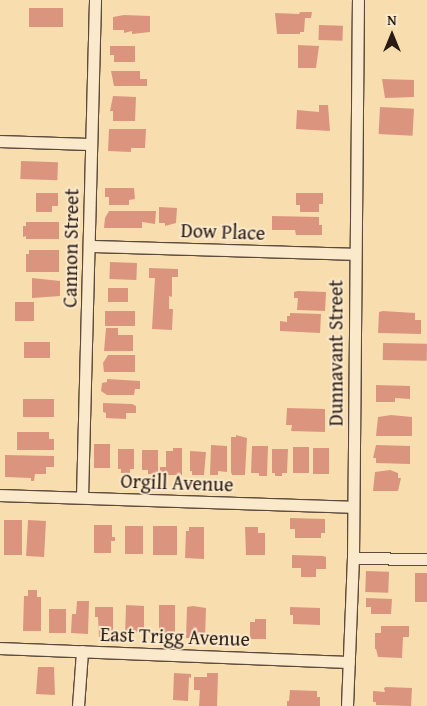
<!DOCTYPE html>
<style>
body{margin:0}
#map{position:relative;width:427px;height:706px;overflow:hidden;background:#f8ddaf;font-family:"Gentium Book Plus",serif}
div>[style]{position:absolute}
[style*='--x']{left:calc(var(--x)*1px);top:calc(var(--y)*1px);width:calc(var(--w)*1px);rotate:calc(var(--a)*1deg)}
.building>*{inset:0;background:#db957f;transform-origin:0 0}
.roads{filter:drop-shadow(1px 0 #5c4b3b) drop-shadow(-1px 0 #5c4b3b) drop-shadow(0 1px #5c4b3b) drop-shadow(0 -1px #5c4b3b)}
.minor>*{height:11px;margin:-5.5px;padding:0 5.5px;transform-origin:5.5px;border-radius:5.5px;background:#fae9cb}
span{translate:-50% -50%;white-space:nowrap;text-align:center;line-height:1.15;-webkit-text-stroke:4px #fae9cb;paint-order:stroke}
.street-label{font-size:20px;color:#281a14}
.north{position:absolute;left:367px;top:10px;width:50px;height:50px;-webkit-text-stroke:4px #fae9cb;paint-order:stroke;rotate:0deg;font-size:14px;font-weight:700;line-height:20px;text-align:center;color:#281a14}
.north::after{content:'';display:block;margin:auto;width:18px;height:22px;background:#281a14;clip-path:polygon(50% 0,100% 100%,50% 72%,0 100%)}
</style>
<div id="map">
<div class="building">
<i style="left:29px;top:8px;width:34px;height:19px"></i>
<i style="clip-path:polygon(300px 12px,312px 12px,311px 18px,305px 18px,304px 32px,300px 32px,300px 34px,277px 34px,275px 13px,299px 14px)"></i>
<i style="clip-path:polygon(124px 15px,150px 16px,150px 32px,132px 34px,132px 31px,124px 33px,124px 30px,113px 30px,113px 17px)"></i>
<i style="left:319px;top:25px;width:24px;height:15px;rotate:2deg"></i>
<i style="clip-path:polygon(298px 45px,319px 46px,316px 68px,298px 68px)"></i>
<i style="clip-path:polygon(110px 46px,135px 46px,135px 62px,114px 62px,114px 55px,110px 55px)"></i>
<i style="clip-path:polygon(111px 71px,140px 71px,140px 79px,147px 79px,147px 86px,114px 86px)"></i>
<i style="clip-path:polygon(382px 79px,414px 80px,414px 97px,385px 98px)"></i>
<i style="clip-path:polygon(113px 96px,136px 97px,135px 121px,113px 121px,113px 111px,110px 111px)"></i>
<i style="clip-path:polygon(319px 105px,328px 105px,330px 131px,296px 129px,297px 110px,319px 112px)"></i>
<i style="left:380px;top:107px;width:34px;height:27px;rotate:3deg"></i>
<i style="clip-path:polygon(109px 129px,146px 129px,145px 148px,131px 148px,131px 152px,108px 151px)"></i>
<i style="left:21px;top:161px;width:37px;height:18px;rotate:2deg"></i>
<i style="clip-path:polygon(105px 188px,134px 188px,135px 199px,129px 200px,129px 205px,109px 205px,109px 197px,105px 197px)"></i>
<i style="clip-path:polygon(36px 193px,58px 193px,58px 206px,52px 206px,52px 212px,36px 212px)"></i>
<i style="clip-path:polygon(296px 193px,323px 193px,323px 204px,319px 204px,319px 212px,300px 212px,300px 205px,296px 205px)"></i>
<i style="clip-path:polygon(159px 207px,177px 208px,176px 223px,165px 226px,165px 223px,159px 223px)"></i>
<i style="clip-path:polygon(109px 211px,156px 211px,155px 224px,142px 222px,142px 228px,104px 228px,105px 218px)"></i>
<i style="clip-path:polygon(272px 216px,319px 217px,319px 225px,322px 225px,322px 235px,296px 235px,295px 230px,272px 230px)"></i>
<i style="clip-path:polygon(26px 222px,59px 222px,59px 239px,26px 239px,26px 236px,23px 237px,23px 226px,26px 226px)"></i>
<i style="clip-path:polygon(29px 250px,59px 250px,59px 272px,26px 272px,26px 254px,29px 254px)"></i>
<i style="left:110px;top:262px;width:27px;height:17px;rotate:2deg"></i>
<i style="clip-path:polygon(149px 268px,178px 269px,178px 277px,172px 277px,172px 297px,169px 296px,169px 309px,173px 309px,172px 330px,152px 329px,155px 278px,149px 278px)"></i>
<i style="clip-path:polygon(32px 278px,60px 281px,60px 296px,32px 298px)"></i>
<i style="left:108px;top:288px;width:20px;height:14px"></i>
<i style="clip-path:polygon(298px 291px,326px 292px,325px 311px,297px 310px,298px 298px,294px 298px,294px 292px)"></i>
<i style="left:15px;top:302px;width:19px;height:19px"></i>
<i style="left:105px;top:311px;width:30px;height:15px"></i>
<i style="clip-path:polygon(383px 311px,415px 313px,415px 320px,421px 320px,421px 334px,378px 333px,379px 312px)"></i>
<i style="clip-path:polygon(290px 313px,321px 314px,320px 333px,280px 331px,280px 321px,287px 322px,287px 316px,290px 316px)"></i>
<i style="clip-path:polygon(106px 328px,118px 328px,118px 335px,133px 335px,133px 351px,104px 351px)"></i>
<i style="left:24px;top:342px;width:26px;height:16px"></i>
<i style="left:383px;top:343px;width:44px;height:17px;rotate:1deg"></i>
<i style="clip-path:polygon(108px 355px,135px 355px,135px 372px,104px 372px,103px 363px)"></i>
<i style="clip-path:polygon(107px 379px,140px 381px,140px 389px,135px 389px,134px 395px,107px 395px,101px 391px,102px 383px,107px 382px)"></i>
<i style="clip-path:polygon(376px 385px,410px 386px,410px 399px,395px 398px,395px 402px,376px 402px)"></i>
<i style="left:23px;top:399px;width:31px;height:18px"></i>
<i style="clip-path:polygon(103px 403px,132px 404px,136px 406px,136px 413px,126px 413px,126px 419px,106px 418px,106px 413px,103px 412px)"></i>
<i style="clip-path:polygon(287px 408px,325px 409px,325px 432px,291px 431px,292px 425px,286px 425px)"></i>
<i style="clip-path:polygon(391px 415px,412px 417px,412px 436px,376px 436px,378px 417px)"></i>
<i style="clip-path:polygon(17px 432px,49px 432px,49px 439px,54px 439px,54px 450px,17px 450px)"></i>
<i style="clip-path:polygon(236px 435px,247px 438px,245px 475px,232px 475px,231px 472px,231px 437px,236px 437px)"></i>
<i style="left:94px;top:444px;width:16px;height:24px"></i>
<i style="clip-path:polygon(211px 445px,227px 446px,227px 472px,218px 471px,218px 475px,210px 475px)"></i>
<i style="clip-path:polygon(376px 445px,410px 446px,410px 464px,376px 463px,376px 458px,373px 458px)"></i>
<i style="clip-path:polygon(252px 446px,268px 446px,267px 476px,259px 476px,259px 473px,251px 473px)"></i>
<i style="left:293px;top:447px;width:16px;height:26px"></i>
<i style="clip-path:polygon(173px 448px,182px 448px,182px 475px,160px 475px,160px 467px,166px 467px,166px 451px,173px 451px)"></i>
<i style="left:313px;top:448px;width:16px;height:26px"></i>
<i style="clip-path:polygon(118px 449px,134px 449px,134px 469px,130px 469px,130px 473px,121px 473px,121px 469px,118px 469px)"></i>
<i style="clip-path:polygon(272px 449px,288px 449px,287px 473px,282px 473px,282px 476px,275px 476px,275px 473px,272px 473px)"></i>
<i style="clip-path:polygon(142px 450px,158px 450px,158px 474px,148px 474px,148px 470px,142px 470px)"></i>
<i style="clip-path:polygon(190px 451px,206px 452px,204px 475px,192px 475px,192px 471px,190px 471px)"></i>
<i style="clip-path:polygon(5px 455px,54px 456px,54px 467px,46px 467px,46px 474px,35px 474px,34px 481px,31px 481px,31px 478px,5px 477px)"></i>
<i style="clip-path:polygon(390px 470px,398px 473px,398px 478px,401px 478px,398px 491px,373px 491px,375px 472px)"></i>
<i style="clip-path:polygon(290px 518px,325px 519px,325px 533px,321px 533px,321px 538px,295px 538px,295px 529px,290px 529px)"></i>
<i style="left:4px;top:520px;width:18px;height:35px"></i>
<i style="left:28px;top:520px;width:18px;height:36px;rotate:3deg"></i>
<i style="clip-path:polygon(94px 525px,112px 525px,112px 537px,115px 537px,115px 541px,111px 541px,111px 553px,94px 553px)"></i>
<i style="left:125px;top:526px;width:18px;height:28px"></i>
<i style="left:153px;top:526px;width:24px;height:29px"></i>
<i style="clip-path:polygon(189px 527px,204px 527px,204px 559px,185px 558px,186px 531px,189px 531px)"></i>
<i style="clip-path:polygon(245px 527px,258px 527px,258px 533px,265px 533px,265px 555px,246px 555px)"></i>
<i style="clip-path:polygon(292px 555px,323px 556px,326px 557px,326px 569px,316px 569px,316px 577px,301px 577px,301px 568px,292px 568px)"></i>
<i style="left:366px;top:571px;width:23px;height:21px;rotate:2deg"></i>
<i style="left:415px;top:573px;width:12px;height:29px"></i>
<i style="clip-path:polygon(28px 590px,37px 590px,37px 597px,41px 597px,41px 631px,23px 631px,24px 596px,28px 596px)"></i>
<i style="clip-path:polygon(366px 598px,392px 599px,391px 614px,371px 614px,371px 607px,366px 607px)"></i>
<i style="clip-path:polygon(77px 601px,89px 601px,88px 634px,71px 633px,72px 614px,76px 614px)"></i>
<i style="clip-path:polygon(126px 605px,144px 606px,144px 633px,131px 633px,131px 636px,125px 636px)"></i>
<i style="clip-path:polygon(159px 605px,175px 605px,175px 634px,170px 634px,170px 637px,162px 636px,162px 633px,159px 633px)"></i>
<i style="clip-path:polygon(193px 606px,206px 608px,205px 639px,198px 639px,197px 635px,192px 635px,192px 638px,186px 638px,187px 607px)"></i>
<i style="clip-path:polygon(95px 607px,113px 607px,113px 633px,109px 637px,99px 637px,98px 617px,95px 617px)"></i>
<i style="clip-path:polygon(290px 607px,320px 608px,320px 625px,293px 624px,293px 615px,290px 615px)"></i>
<i style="left:49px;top:609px;width:17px;height:24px"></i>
<i style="clip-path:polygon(255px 619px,266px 619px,266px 639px,250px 639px,250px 622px,255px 622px)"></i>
<i style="clip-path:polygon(381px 626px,409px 626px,409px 637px,403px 637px,402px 658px,378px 657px,376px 649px,382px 649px,375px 649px,375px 633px,381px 633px)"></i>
<i style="clip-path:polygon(38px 667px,54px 667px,55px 695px,36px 694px)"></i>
<i style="clip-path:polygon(174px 673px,191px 674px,191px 678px,189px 677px,188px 701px,173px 700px)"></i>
<i style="clip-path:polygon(207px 673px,218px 673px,217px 706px,199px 706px,200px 690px,194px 690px,194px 677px,207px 677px)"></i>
<i style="clip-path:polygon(386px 687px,412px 688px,411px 706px,376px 705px,376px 702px,373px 702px,373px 691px,385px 692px,384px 688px)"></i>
<i style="clip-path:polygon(290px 690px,317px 691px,317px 697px,320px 697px,320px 706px,287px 706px,287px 701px,289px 701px)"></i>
</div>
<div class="roads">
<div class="minor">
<i style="--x:0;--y:141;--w:91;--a:1.9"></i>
<i style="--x:90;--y:246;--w:264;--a:1.7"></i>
<i style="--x:0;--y:495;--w:353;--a:1.9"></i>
<i style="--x:82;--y:497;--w:497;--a:-88.5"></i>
<i style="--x:353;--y:558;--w:74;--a:0.8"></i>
<i style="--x:0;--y:648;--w:349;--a:2.3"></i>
<i style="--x:78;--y:706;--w:55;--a:-85.8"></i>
<i style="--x:347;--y:706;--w:148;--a:-87.7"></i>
<i style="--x:353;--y:558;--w:558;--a:-89.49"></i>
</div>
</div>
<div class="street-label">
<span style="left:223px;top:231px;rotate:2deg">Dow Place</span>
<span style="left:70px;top:248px;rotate:-89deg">Cannon Street</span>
<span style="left:335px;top:353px;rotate:-90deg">Dunnavant Street</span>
<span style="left:177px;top:482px;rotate:2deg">Orgill Avenue</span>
<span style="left:175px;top:636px;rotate:2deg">East Trigg Avenue</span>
</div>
<div class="north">N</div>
</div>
